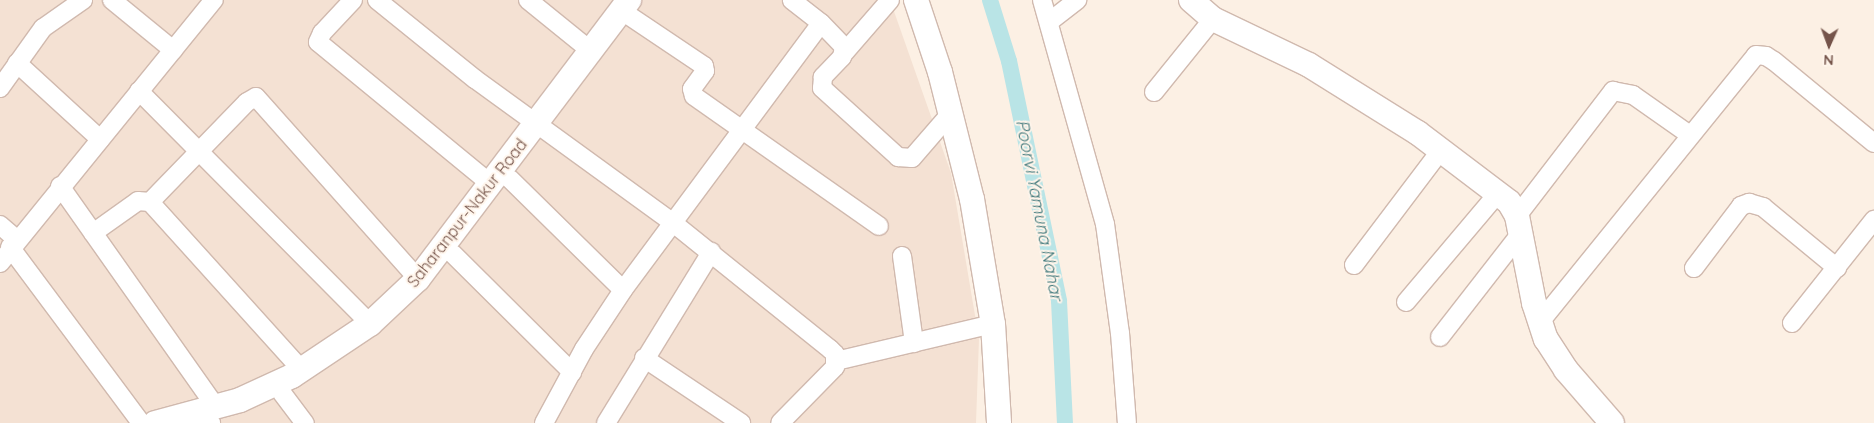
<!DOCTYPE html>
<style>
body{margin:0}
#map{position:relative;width:1874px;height:423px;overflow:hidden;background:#fcf0e4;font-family:Quicksand,sans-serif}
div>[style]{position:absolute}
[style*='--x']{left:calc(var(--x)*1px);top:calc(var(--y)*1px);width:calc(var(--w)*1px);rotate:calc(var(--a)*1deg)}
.residential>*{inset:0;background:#f4e1d3}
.canal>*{height:16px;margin:-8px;padding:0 8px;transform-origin:8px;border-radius:8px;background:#b9e4e6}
.roads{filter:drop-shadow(1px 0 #d0b9ae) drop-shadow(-1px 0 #d0b9ae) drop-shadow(0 1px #d0b9ae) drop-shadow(0 -1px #d0b9ae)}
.street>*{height:18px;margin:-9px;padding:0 9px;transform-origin:9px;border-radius:9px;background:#fff}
.secondary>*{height:24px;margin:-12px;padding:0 12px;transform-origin:12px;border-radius:12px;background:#fff}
span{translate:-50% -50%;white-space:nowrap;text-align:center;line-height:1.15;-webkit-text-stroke:4px #fff5eb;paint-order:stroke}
.street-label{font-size:16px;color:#75544a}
.water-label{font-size:18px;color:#3d777a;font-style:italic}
.north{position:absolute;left:1804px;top:20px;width:50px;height:50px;-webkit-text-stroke:4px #fff5eb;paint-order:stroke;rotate:182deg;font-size:14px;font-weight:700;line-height:20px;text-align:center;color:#75544a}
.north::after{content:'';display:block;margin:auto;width:18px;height:22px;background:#75544a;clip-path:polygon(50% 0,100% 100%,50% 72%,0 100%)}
</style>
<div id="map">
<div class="residential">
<i style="clip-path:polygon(0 0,890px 0,951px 173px,979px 339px,976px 423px,0 423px)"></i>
</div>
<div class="canal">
<i style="--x:990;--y:0;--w:64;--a:72.7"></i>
<i style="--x:1009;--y:61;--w:245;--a:78.2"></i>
<i style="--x:1059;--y:301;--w:122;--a:87.2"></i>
</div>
<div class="roads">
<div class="street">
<i style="--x:112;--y:0;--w:79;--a:39.3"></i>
<i style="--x:353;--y:0;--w:45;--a:133.2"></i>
<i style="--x:322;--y:33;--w:10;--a:114"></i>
<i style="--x:318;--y:42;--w:224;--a:39.4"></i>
<i style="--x:377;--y:0;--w:126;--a:38.9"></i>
<i style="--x:475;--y:79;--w:243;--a:36"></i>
<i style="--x:672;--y:222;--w:203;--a:38.8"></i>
<i style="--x:830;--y:349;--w:7;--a:45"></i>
<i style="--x:835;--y:354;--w:13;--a:90"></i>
<i style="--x:835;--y:367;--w:78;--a:134.5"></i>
<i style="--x:528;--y:0;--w:81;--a:39"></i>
<i style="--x:1042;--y:0;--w:233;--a:74.3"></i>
<i style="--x:1105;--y:224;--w:110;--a:82.2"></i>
<i style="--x:1120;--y:333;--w:90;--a:85.6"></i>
<i style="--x:631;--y:17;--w:88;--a:33.9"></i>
<i style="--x:704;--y:66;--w:5;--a:79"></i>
<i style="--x:705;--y:71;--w:22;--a:126"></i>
<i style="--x:692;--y:89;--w:7;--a:74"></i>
<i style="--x:694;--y:96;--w:226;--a:35.1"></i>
<i style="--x:1049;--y:22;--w:36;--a:-38"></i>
<i style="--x:821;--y:23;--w:33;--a:46"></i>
<i style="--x:844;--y:47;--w:10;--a:101"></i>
<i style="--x:842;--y:57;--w:28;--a:134"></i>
<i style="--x:823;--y:77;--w:11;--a:95"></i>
<i style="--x:822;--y:88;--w:103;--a:42.2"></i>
<i style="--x:898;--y:157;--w:14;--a:4"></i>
<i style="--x:912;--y:158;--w:60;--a:-49.1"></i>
<i style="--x:844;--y:53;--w:70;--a:-49"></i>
<i style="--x:17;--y:63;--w:113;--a:42.5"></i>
<i style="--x:0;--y:88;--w:74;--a:-54.4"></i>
<i style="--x:43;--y:28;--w:49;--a:-35"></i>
<i style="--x:139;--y:91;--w:328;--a:45.2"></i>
<i style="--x:1154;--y:92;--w:94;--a:-51.1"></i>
<i style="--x:510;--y:179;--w:158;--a:44.5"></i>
<i style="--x:60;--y:186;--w:271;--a:54.8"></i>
<i style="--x:150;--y:202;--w:139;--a:-45.9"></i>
<i style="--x:247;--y:102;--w:10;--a:-29"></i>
<i style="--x:256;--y:97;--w:244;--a:48.3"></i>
<i style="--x:1517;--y:216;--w:158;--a:-52.5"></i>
<i style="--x:1613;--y:91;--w:20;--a:11"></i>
<i style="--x:1633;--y:95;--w:70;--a:35.1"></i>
<i style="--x:0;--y:225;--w:23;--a:41"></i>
<i style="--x:93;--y:233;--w:55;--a:-35.4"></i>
<i style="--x:138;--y:201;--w:12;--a:5"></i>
<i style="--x:150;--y:202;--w:227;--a:47.9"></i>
<i style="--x:10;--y:247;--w:219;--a:53.3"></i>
<i style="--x:453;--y:254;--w:168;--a:44.8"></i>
<i style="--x:902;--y:256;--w:88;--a:82.1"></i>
<i style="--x:0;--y:263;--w:339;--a:-50.9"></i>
<i style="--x:1354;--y:265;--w:144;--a:-52.9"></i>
<i style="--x:1694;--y:268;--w:78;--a:-52.8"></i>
<i style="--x:1741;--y:206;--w:9;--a:-21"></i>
<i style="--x:1749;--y:203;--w:15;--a:16"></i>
<i style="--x:1763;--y:207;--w:96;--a:39.5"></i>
<i style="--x:1406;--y:302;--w:143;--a:-49.8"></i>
<i style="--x:1540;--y:322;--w:343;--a:-51"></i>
<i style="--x:1756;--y:55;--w:10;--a:6"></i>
<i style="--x:1766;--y:56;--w:9;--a:32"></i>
<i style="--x:1774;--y:61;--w:129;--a:39.4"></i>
<i style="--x:1792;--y:323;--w:132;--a:-51.5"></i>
<i style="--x:1440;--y:337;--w:132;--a:-52.1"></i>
<i style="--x:644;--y:358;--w:117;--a:33.8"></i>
<i style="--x:836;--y:361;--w:161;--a:-13.3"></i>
<i style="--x:282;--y:393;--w:38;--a:53"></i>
<i style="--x:209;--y:421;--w:3;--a:45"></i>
<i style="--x:544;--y:423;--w:84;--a:-61.6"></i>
<i style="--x:584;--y:349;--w:71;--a:-56.5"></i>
<i style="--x:623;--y:290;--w:332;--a:-53.4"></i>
<i style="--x:821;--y:23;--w:37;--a:-142"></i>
<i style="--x:606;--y:423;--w:201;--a:-58.4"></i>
</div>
<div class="secondary">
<i style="--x:916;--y:0;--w:76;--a:71.6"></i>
<i style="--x:940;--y:72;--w:131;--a:75.9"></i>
<i style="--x:972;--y:199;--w:127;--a:80.5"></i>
<i style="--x:993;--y:324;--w:99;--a:86.5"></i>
<i style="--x:1191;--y:0;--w:29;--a:41"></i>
<i style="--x:1213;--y:19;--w:106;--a:25.6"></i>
<i style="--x:1309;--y:65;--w:128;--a:32"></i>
<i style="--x:1418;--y:133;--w:114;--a:37.2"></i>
<i style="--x:1509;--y:202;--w:16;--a:60"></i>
<i style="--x:1517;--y:216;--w:89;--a:78.9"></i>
<i style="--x:1534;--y:303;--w:38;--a:72"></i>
<i style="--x:1546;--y:339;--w:37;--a:57"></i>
<i style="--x:1566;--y:370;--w:70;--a:49"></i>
<i style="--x:155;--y:423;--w:88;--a:-15.1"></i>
<i style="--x:240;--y:400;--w:57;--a:-24.8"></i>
<i style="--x:292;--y:376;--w:94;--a:-33.7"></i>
<i style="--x:370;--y:324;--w:66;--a:-43.2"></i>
<i style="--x:418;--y:279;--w:350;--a:-52.9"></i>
</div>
</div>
<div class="street-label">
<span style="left:467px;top:213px;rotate:-52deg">Saharanpur-Nakur Road</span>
</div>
<div class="water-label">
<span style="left:1039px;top:210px;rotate:79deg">Poorvi Yamuna Nahar</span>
</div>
<div class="north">N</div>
</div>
